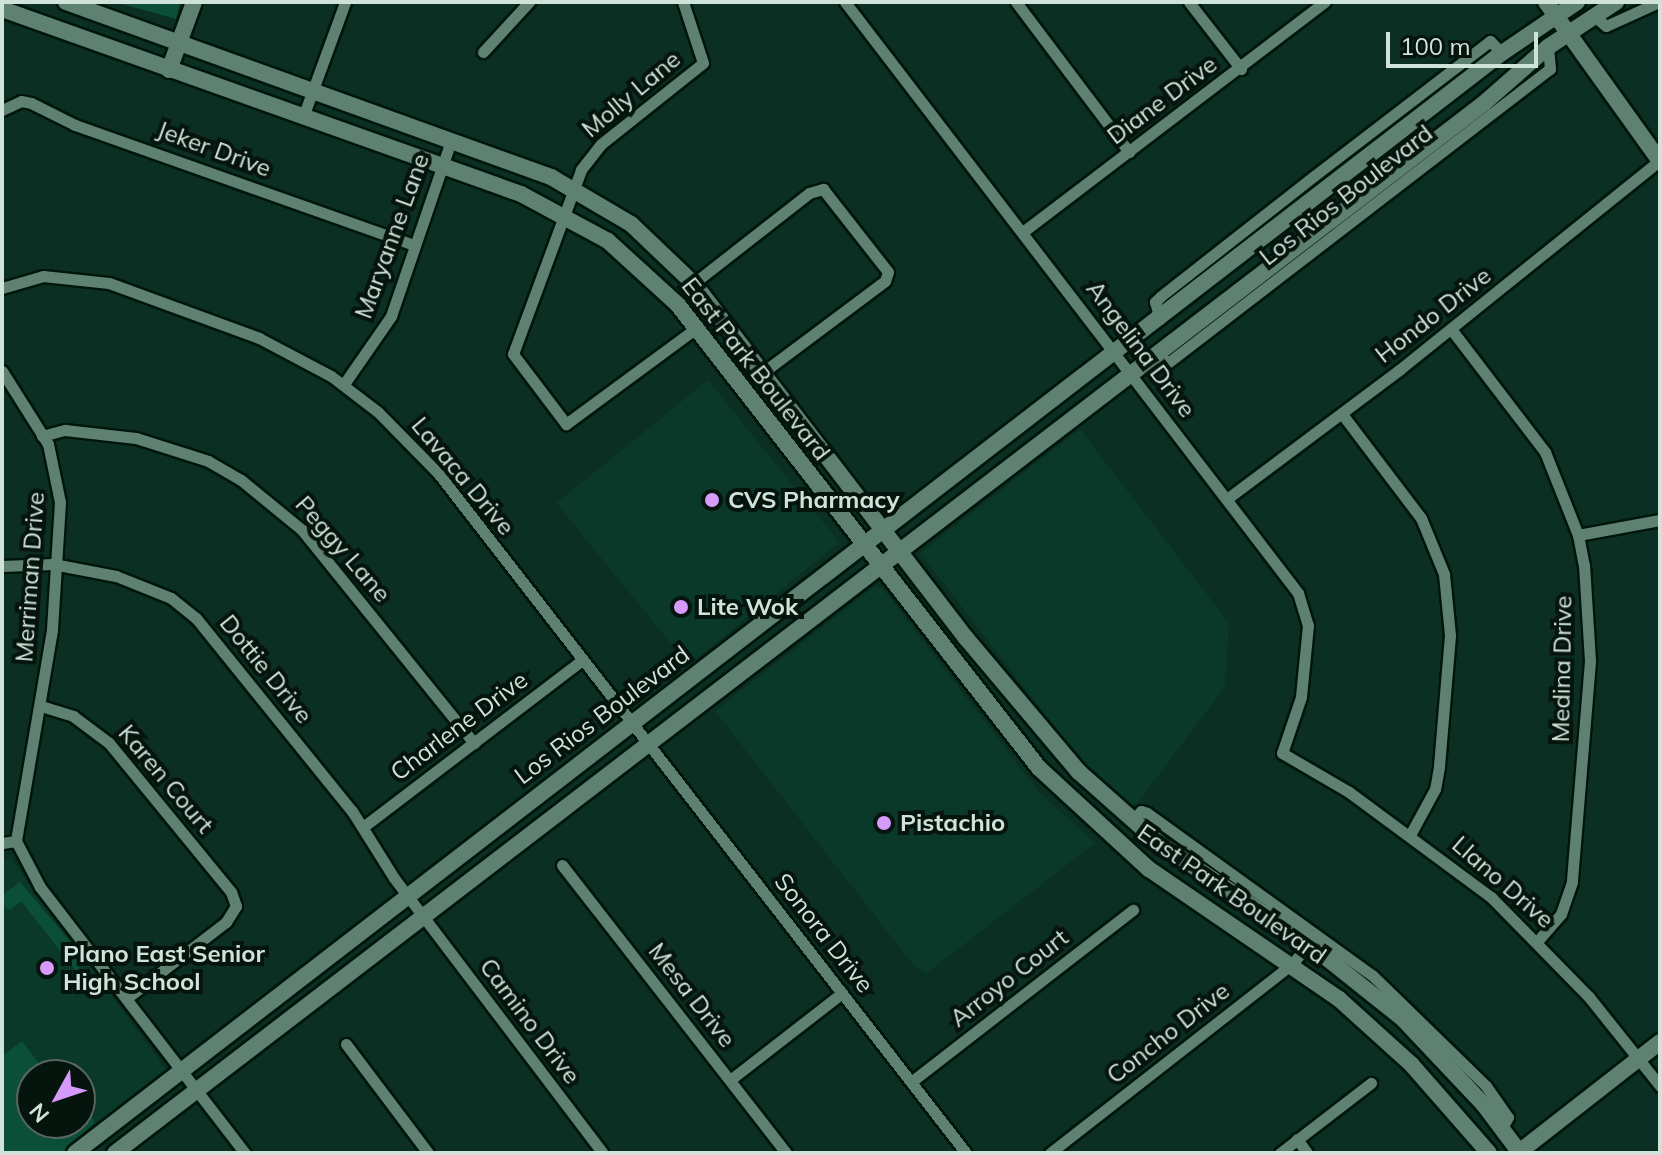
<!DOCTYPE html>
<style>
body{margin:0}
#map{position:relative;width:1662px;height:1155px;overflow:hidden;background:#0c2f23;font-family:Mulish,sans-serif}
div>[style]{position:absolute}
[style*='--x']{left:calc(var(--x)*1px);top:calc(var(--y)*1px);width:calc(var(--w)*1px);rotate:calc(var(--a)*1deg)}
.built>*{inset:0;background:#0a3829;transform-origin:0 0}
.green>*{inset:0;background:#0c4f39}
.roads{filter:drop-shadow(2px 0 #00160d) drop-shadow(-2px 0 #00160d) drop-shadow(0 2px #00160d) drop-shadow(0 -2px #00160d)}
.street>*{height:11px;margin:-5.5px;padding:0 5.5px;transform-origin:5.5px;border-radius:5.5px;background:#5e8171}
.secondary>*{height:16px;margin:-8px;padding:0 8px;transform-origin:8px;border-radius:8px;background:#5e8171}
.dots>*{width:22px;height:22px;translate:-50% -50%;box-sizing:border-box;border:4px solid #06140e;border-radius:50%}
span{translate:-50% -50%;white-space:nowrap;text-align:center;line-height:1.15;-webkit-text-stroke:8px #06140e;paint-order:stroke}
.street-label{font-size:24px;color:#d0e3da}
.poi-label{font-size:24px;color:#d0e3da;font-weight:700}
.left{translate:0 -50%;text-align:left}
.frame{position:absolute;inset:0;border:4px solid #d0e3da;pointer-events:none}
.north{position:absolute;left:16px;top:1059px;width:80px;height:80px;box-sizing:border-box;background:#06140e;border:2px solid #576760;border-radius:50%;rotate:230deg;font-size:22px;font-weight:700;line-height:32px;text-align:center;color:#d0e3da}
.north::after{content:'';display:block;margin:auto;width:28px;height:36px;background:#d69bfa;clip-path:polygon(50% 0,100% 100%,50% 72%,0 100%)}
.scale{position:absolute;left:1386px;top:32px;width:152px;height:36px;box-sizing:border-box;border:4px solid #d0e3da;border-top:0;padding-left:10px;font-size:24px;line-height:28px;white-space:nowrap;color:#d0e3da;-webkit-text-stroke:6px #06140e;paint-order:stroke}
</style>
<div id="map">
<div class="built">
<i style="left:708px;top:380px;width:209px;height:195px;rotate:51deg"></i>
<i style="clip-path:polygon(1080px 429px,1229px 623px,1225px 687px,1133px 809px,1085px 766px,920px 553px)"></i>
<i style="clip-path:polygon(875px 586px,882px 588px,1039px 792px,1095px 843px,927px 973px,914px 966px,715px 711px)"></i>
<i style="clip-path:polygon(evenodd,9px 856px,167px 1071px,62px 1153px,2px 1153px,2px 862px,9px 856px,32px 1075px,80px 1075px,80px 1123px,32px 1123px,32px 1075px)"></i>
</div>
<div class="green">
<i style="clip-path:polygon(115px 2px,180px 2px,176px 19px)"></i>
<i style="clip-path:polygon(20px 882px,83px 957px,77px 972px,21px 901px,10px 910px,2px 905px,2px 895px)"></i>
<i style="clip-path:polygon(22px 1041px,48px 1075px,32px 1075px,32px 1123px,80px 1123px,80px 1101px,95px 1122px,62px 1153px,2px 1153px,2px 1056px)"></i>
</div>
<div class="roads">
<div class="street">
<i style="--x:683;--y:2;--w:64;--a:71.8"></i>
<i style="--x:703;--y:63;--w:130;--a:141.5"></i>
<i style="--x:601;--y:144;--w:33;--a:128"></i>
<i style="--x:581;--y:170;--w:196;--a:110.3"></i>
<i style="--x:513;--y:354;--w:88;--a:52.9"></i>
<i style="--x:566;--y:424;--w:162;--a:-36.4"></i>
<i style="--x:845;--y:2;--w:745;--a:52.53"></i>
<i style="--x:1298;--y:593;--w:34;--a:73"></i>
<i style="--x:1308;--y:625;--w:72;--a:95.6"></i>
<i style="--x:1301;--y:697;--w:59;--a:108.7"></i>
<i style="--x:1282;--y:753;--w:78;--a:30.2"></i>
<i style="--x:1349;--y:792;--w:177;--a:36.5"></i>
<i style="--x:1491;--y:897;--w:140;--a:45.6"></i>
<i style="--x:1589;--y:997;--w:114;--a:51.4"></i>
<i style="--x:1016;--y:2;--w:188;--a:53"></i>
<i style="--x:1189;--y:2;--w:85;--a:52.2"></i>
<i style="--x:1593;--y:15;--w:17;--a:40"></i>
<i style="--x:1606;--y:26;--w:58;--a:-24.4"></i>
<i style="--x:483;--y:52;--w:68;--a:-47.4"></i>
<i style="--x:2;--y:110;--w:21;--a:-25"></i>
<i style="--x:21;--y:101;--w:10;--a:11"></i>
<i style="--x:31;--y:103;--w:49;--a:26.6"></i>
<i style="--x:75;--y:125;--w:359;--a:19.5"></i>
<i style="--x:303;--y:117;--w:122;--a:-69.9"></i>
<i style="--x:1024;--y:231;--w:378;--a:-37.3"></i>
<i style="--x:694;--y:283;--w:146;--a:-38"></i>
<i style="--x:809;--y:193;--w:15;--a:-16"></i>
<i style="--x:823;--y:189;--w:105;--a:51.9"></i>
<i style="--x:888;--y:272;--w:9;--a:108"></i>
<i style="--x:885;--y:281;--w:154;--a:143.2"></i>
<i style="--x:2;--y:288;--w:43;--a:-16.3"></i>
<i style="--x:43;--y:276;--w:66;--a:6.1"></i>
<i style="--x:109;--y:283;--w:160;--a:20.1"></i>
<i style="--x:259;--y:338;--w:81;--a:27.8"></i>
<i style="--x:331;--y:376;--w:59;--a:37.5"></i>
<i style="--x:378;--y:412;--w:86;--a:45.5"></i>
<i style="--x:438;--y:473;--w:861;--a:52.17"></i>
<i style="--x:1160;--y:319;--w:18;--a:-106"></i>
<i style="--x:1155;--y:302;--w:8;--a:-45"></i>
<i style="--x:1161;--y:296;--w:194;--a:-38.1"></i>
<i style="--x:1314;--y:176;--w:222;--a:-37.5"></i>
<i style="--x:1490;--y:41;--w:17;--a:45"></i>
<i style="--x:1451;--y:329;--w:155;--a:52.6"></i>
<i style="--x:1545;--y:452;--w:89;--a:68.3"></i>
<i style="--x:1578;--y:535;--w:31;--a:79"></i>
<i style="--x:1584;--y:565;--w:96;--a:86.4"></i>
<i style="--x:1590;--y:661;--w:222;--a:94.7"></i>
<i style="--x:1572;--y:882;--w:34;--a:109"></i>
<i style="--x:1561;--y:914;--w:37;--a:131"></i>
<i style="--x:1152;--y:355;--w:18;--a:22"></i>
<i style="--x:1169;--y:362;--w:481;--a:-37.6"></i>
<i style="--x:1550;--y:69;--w:22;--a:-95"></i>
<i style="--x:2;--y:371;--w:86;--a:57.8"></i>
<i style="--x:48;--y:444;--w:59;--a:78.3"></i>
<i style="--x:60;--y:502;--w:128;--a:93.6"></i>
<i style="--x:52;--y:630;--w:214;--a:99.7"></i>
<i style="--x:16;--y:841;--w:52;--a:62.4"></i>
<i style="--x:40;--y:887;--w:336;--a:52.4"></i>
<i style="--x:344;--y:384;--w:83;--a:-55.3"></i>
<i style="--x:391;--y:316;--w:185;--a:-71.1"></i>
<i style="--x:1342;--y:414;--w:131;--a:52.8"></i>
<i style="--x:1421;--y:518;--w:61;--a:67.7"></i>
<i style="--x:1444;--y:574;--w:61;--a:84.4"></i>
<i style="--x:1450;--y:635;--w:132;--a:94.8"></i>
<i style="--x:1439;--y:767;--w:22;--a:100"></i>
<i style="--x:1435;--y:789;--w:52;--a:118.5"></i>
<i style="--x:42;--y:436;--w:24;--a:-15"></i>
<i style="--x:65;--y:430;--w:71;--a:6.4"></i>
<i style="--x:136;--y:438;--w:76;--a:17.7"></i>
<i style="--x:208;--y:461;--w:38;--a:30"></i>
<i style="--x:241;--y:480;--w:79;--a:39.3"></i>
<i style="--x:302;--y:530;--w:274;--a:51.1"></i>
<i style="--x:1228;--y:498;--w:214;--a:-36.8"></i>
<i style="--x:1399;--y:370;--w:335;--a:-38.8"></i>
<i style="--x:1578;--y:535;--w:83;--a:-10.4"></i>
<i style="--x:2;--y:566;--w:51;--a:-2.2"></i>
<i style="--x:53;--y:564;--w:64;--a:10.8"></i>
<i style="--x:116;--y:576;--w:59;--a:21.8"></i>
<i style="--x:171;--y:598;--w:32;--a:39"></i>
<i style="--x:196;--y:618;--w:248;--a:51.1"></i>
<i style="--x:352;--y:811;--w:79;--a:57.9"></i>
<i style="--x:394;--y:878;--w:345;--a:52.8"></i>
<i style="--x:41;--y:706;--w:34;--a:17"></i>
<i style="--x:73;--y:716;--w:45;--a:36.9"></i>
<i style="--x:109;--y:743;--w:193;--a:50.7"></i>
<i style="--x:231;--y:892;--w:15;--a:70"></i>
<i style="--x:236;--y:906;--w:19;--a:122"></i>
<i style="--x:226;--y:922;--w:125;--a:142.5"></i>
<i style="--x:1132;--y:821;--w:13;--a:-48"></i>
<i style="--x:1141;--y:811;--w:6;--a:18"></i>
<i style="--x:1147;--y:813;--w:277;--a:35.8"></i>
<i style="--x:1372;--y:975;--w:159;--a:44.2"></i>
<i style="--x:1486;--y:1086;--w:38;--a:55"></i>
<i style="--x:1508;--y:1117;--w:13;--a:119"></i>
<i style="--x:363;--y:827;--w:275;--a:-37.3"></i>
<i style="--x:2;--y:843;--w:14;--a:-8"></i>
<i style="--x:562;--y:865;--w:365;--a:52.1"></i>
<i style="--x:346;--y:1044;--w:136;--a:53"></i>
<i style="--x:730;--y:1080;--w:142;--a:-37.8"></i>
<i style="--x:911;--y:1082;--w:281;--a:-37.8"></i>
<i style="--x:1297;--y:1139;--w:17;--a:54"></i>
<i style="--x:1050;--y:1153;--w:307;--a:-38"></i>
<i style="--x:1292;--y:964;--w:26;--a:-50"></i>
<i style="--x:1280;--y:1153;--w:115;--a:-37.6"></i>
</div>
<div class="secondary">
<i style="--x:66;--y:2;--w:516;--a:19.84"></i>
<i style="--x:551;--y:177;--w:93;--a:30.4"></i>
<i style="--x:631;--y:224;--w:88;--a:43.6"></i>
<i style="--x:695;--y:285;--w:445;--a:52.5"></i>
<i style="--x:966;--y:638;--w:175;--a:49.9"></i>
<i style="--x:1079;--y:772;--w:107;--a:41.6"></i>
<i style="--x:1159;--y:843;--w:181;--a:34"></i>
<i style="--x:1309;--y:944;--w:120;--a:38.6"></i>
<i style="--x:1403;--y:1019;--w:118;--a:46.7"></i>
<i style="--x:1484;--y:1105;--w:60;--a:53.1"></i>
<i style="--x:1546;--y:2;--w:196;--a:54.4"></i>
<i style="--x:2;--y:9;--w:551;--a:19.62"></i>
<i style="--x:521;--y:194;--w:99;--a:28.4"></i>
<i style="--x:608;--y:241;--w:95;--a:42.4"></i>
<i style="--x:678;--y:305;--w:587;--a:52.06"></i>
<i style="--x:1039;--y:768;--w:149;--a:42.6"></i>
<i style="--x:1149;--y:869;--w:230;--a:34.4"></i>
<i style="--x:1339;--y:999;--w:97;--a:42.1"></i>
<i style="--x:1411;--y:1064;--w:118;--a:48.8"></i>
<i style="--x:169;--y:70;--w:72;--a:-69.8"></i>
<i style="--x:75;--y:1153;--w:1802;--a:-37.63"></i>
<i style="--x:1502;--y:53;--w:91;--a:-34.2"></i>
<i style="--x:115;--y:1153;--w:1724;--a:-37.48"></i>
<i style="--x:1483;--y:104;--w:86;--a:-41.2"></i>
<i style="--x:1548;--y:47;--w:82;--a:-33.5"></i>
<i style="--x:1518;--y:1153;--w:180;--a:-38"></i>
</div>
</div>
<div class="dots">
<i style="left:712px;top:500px;background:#d69bfa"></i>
<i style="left:681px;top:607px;background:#d69bfa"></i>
<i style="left:884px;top:823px;background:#d69bfa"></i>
<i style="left:47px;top:968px;background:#d69bfa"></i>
</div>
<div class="street-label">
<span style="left:631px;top:94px;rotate:-40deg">Molly Lane</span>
<span style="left:1162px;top:100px;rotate:-37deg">Diane Drive</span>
<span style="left:214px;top:149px;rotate:20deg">Jeker Drive</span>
<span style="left:1346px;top:195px;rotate:-38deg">Los Rios Boulevard</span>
<span style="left:392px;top:236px;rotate:-70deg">Maryanne Lane</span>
<span style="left:1433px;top:315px;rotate:-38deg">Hondo Drive</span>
<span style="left:1141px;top:349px;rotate:53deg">Angelina Drive</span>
<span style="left:756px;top:369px;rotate:52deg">East Park Boulevard</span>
<span style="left:463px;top:476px;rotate:50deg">Lavaca Drive</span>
<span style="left:343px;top:549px;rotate:49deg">Peggy Lane</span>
<span style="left:30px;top:577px;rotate:-86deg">Merriman Drive</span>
<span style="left:266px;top:669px;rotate:51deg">Dottie Drive</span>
<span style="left:1562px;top:669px;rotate:-89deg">Medina Drive</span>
<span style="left:602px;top:715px;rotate:-37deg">Los Rios Boulevard</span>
<span style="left:459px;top:726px;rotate:-37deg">Charlene Drive</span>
<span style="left:166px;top:779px;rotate:50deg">Karen Court</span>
<span style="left:1503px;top:882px;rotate:41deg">Llano Drive</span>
<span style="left:1232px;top:894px;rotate:35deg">East Park Boulevard</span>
<span style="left:824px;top:933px;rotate:52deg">Sonora Drive</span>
<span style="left:1009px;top:978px;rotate:-38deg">Arroyo Court</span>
<span style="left:692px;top:995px;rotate:52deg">Mesa Drive</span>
<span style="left:530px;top:1021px;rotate:53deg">Camino Drive</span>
<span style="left:1168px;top:1033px;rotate:-38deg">Concho Drive</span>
</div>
<div class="poi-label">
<span class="left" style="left:728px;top:500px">CVS Pharmacy</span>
<span class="left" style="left:697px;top:607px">Lite Wok</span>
<span class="left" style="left:900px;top:823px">Pistachio</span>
<span class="left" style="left:63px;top:968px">Plano East Senior<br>High School</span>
</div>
<div class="frame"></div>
<div class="north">N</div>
<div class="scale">100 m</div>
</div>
